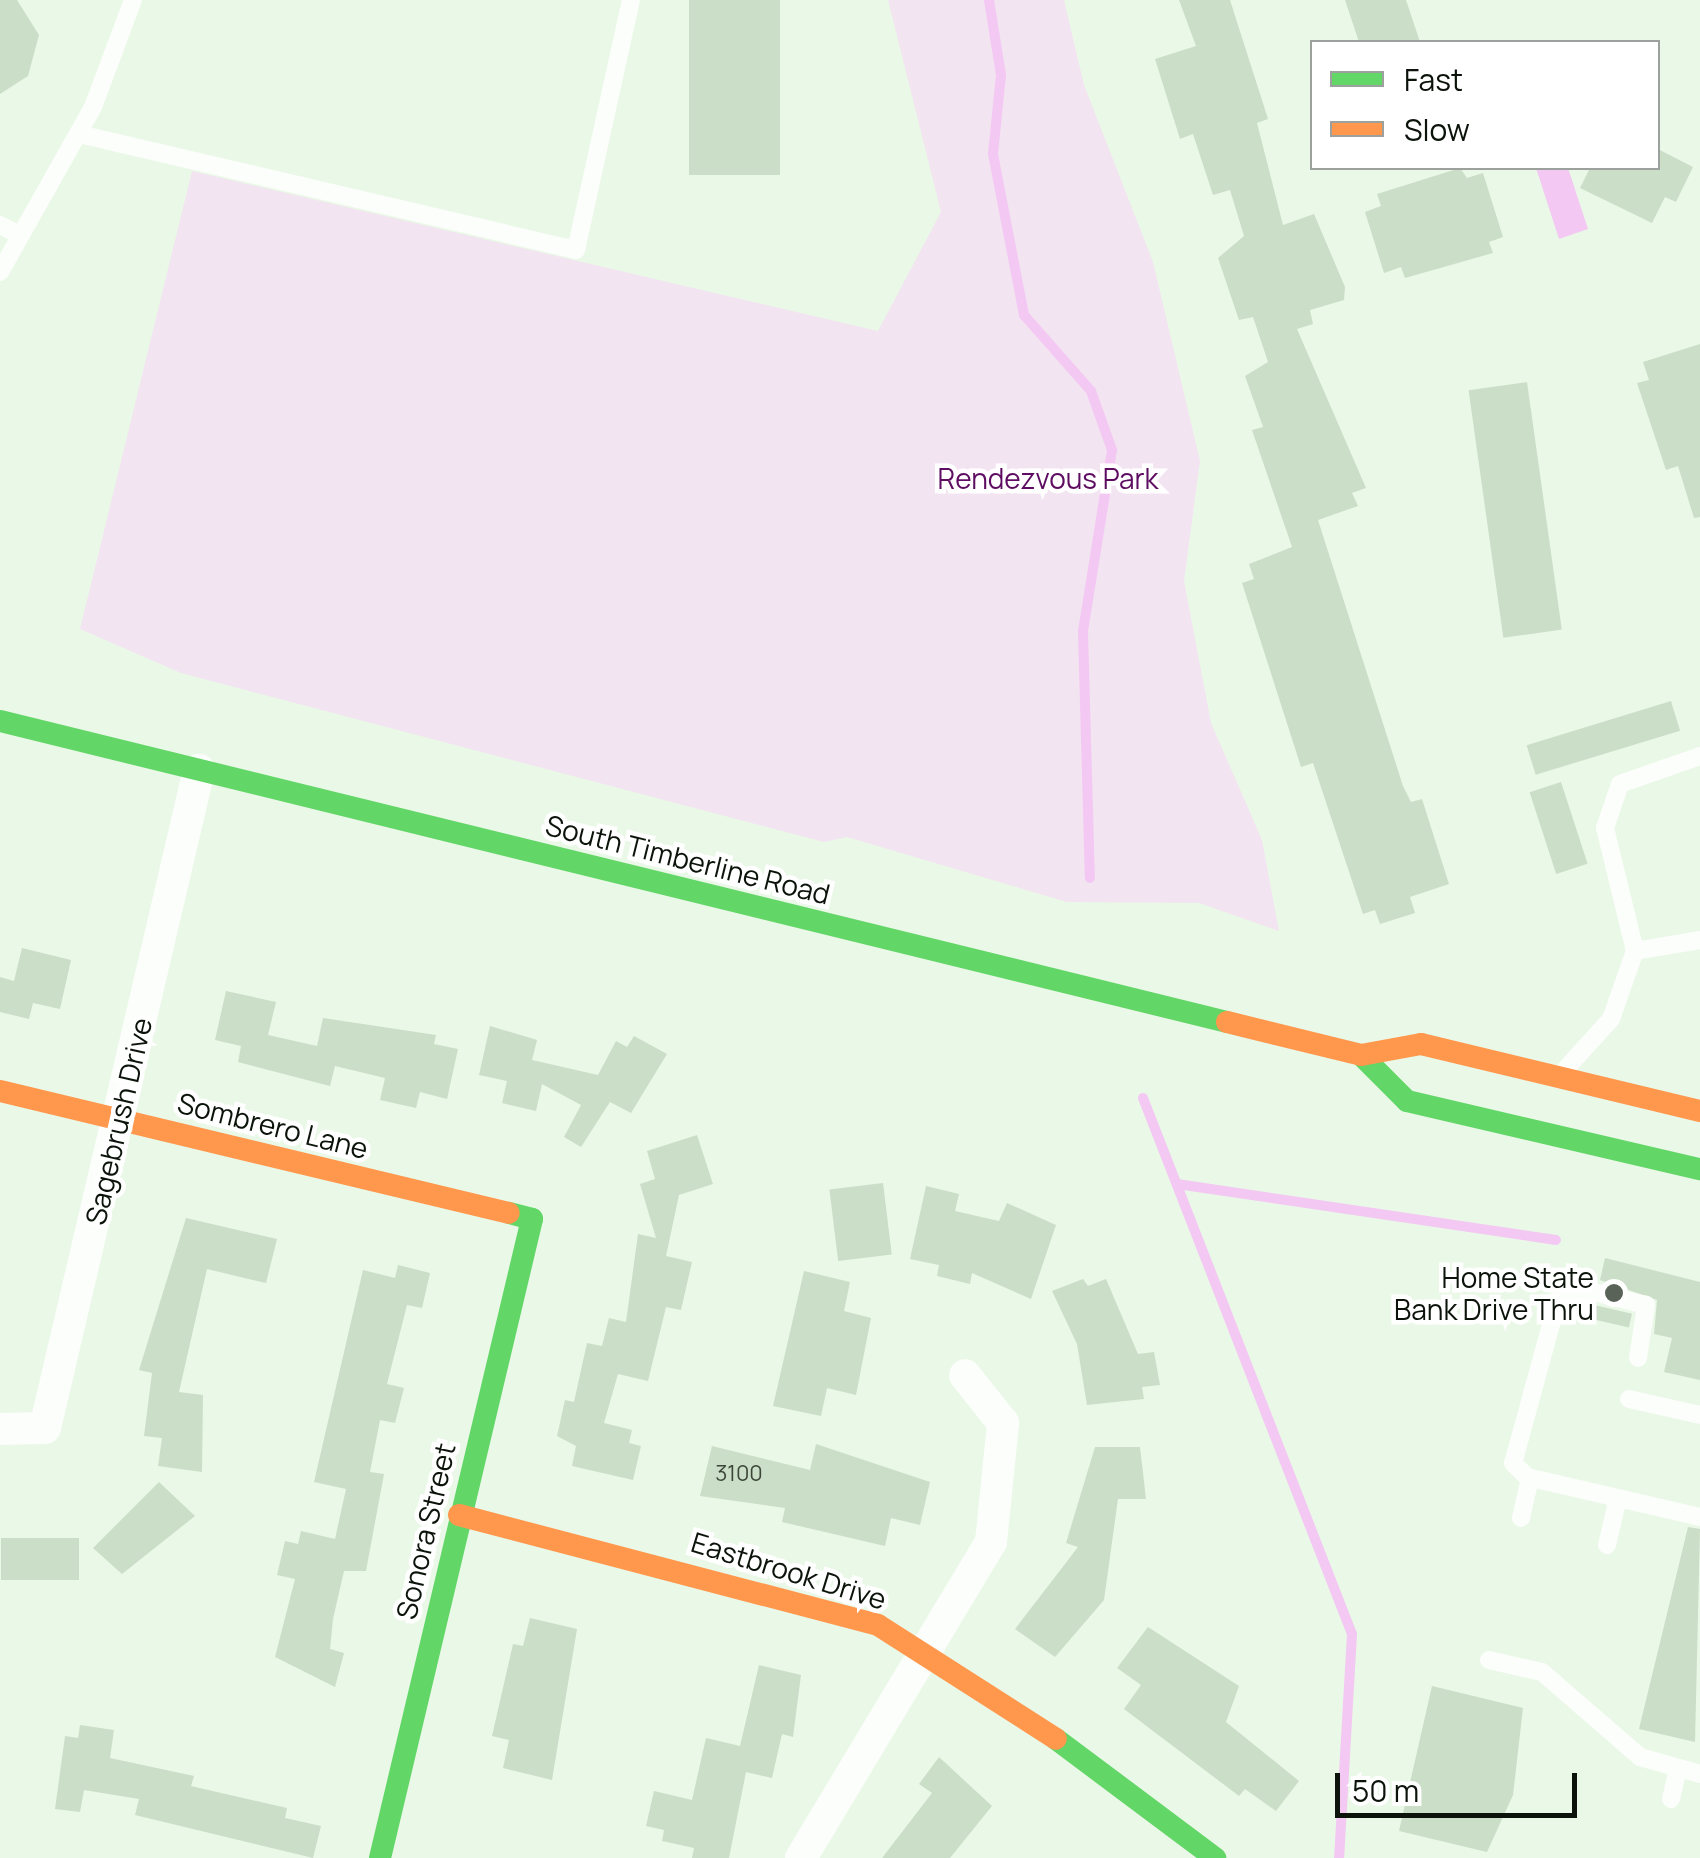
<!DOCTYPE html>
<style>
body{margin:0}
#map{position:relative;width:1700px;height:1858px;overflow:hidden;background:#eaf8e7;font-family:Manrope,sans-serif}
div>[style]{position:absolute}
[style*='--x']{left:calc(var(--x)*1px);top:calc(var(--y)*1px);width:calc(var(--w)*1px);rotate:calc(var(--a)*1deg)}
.green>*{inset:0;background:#f3e4f1}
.water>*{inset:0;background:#f3c8f3}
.stream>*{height:10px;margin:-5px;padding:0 5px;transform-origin:5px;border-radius:5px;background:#f3c8f3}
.building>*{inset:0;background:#cbdec7;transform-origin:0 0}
.lane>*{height:18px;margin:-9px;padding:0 9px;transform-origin:9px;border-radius:9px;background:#fcfefb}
.street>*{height:32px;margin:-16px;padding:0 16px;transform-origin:16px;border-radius:16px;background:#fcfefb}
.fast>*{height:22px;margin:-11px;padding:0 11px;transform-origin:11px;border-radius:11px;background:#63d668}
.slow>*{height:22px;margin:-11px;padding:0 11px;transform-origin:11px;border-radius:11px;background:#ff974d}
.dots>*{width:28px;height:28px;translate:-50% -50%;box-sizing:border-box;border:5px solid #fff;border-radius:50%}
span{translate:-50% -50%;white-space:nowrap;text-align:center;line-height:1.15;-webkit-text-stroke:9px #fff;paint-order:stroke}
.number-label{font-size:22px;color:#3b4639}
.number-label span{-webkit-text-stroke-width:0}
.park-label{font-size:28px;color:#5d0c61}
.street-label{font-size:28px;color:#0b130a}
.poi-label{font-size:28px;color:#0b130a}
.right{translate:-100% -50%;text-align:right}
.legend{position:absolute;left:1310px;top:40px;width:350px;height:130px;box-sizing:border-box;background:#fff;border:2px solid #9da19d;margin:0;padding:12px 18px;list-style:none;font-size:30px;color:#0b130a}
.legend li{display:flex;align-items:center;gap:20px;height:50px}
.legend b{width:50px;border:2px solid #9da19d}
.scale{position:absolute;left:1335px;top:1773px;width:242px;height:45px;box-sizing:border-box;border:5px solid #0b130a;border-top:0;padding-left:12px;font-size:30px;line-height:35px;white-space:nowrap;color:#0b130a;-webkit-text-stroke:8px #fff;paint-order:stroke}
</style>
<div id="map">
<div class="green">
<i style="clip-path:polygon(888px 0,1064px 0,1084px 85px,1153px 262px,1200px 461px,1184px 581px,1211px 723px,1262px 840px,1279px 931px,1199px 903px,1067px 902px,847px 837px,824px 842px,181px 673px,80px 629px,192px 171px,878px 331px,941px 212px)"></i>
</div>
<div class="water">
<i style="clip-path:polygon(1536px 168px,1568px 168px,1588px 229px,1559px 239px)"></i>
</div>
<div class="stream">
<i style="--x:989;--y:0;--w:76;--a:80.9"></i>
<i style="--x:1001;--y:75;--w:79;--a:95.8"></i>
<i style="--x:993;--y:154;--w:164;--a:79.1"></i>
<i style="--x:1024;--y:315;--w:101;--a:48.6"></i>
<i style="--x:1091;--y:391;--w:63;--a:70.4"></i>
<i style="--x:1112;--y:450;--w:184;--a:99.1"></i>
<i style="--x:1083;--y:632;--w:246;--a:88.4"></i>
<i style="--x:1143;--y:1098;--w:575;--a:68.7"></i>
<i style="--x:1352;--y:1634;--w:224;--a:93.3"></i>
<i style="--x:1177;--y:1184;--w:383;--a:8.4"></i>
</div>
<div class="building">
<i style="clip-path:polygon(0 0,17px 0,39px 35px,28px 76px,0 94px)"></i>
<i style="left:689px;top:0;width:91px;height:175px"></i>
<i style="clip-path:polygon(1179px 0,1230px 0,1268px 119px,1257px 123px,1283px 225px,1314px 214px,1345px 287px,1344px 300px,1310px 310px,1313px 324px,1297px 329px,1366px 488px,1352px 493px,1358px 506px,1318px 520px,1403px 786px,1411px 802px,1422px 799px,1449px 884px,1410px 897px,1415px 913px,1380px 924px,1375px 910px,1363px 914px,1313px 763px,1301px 767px,1242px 583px,1254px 579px,1249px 564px,1292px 547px,1252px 430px,1263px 427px,1245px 376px,1268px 362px,1253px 317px,1239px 320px,1218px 258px,1244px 236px,1230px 190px,1213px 195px,1193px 134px,1180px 139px,1155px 59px,1196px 46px)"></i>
<i style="clip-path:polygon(1345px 0,1406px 0,1420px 42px,1359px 42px)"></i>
<i style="clip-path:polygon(1658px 149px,1693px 167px,1676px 202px,1665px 197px,1652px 223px,1580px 188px,1590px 168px,1658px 168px)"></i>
<i style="clip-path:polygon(1460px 168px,1467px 178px,1483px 173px,1503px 237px,1489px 242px,1493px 253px,1405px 278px,1401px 267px,1384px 273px,1365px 212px,1381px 206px,1377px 194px)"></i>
<i style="clip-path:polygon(1700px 344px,1700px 517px,1694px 518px,1678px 466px,1666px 470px,1637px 383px,1649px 380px,1643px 362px)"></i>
<i style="left:1527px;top:382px;width:250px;height:59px;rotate:82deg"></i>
<i style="left:1671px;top:701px;width:31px;height:151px;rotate:73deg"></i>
<i style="left:1561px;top:782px;width:86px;height:33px;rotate:72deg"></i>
<i style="clip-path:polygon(22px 948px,71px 960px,60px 1009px,33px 1003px,29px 1019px,0 1012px,0 977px,14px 981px)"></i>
<i style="clip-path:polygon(226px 991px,276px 1002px,268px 1035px,317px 1046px,323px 1018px,436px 1035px,434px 1044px,458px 1049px,447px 1099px,420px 1092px,416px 1108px,380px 1100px,385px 1078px,335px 1066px,330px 1086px,238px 1062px,241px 1046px,215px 1040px)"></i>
<i style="clip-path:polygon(490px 1026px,537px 1040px,532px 1060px,598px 1075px,616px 1041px,627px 1047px,634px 1036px,667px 1054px,631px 1113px,610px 1102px,581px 1147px,564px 1137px,581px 1105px,542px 1084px,536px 1111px,502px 1103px,507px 1081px,479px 1075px)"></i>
<i style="clip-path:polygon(697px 1135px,713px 1184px,679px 1195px,666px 1256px,692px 1262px,681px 1310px,666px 1307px,648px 1381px,618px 1374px,604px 1423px,632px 1430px,629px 1443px,641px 1446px,633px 1480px,572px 1466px,576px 1446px,557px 1436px,565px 1400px,574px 1402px,587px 1343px,602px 1346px,609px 1318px,626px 1322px,638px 1234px,656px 1238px,640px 1184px,655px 1179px,647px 1151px)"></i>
<i style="left:883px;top:1183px;width:72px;height:54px;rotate:83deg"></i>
<i style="clip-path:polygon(926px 1186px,959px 1194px,955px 1211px,999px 1221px,1007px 1203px,1056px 1225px,1031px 1299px,972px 1273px,970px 1284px,937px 1276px,939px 1265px,910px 1259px)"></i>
<i style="clip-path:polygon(186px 1218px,277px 1239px,266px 1283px,207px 1269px,179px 1392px,203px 1395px,202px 1472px,158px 1466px,162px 1438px,144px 1436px,152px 1373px,139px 1370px)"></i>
<i style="clip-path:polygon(1605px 1258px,1700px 1282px,1700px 1380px,1664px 1372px,1672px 1338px,1654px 1334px,1657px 1300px,1600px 1280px)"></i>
<i style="clip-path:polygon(398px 1265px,430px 1273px,422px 1308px,407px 1305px,387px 1384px,404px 1388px,395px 1423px,380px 1420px,370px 1472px,384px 1474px,366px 1571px,344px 1571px,333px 1619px,330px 1649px,344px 1653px,335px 1687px,275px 1657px,295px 1579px,277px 1575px,285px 1541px,298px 1544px,301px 1531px,335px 1539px,346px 1489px,314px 1482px,363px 1270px,395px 1278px)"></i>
<i style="clip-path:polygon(804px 1271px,850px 1282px,844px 1311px,871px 1318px,856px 1395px,827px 1388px,821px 1416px,773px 1406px)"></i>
<i style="clip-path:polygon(1083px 1279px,1088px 1286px,1106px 1279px,1138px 1354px,1154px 1352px,1160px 1385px,1142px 1387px,1144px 1399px,1087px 1405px,1077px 1344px,1052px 1291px)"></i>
<i style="left:1594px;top:1305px;width:39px;height:14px;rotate:13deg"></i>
<i style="clip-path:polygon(816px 1444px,930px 1482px,920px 1525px,891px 1518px,885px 1546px,782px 1522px,785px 1508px,700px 1496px,712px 1446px,810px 1470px)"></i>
<i style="clip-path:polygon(1095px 1447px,1140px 1447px,1146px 1499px,1118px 1499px,1104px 1600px,1055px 1657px,1015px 1629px,1078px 1547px,1066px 1543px)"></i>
<i style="clip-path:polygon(159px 1482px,195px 1516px,122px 1574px,93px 1548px)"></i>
<i style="clip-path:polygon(1688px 1527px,1700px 1529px,1695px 1742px,1639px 1729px)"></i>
<i style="left:1px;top:1538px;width:78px;height:42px"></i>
<i style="clip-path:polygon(530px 1618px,577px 1629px,552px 1780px,503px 1768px,509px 1740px,492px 1736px,513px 1644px,523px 1646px)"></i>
<i style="clip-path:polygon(1148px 1627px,1239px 1686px,1226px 1722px,1299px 1781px,1276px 1811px,1245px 1789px,1239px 1796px,1124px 1709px,1141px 1685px,1117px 1668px)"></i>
<i style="clip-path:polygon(759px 1665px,801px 1675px,793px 1737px,782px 1734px,772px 1778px,746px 1772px,729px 1858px,692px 1858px,694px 1848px,662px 1841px,664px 1830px,646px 1826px,654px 1791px,692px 1800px,706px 1738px,740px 1746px)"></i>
<i style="clip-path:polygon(1432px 1686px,1523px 1708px,1513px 1795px,1487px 1852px,1399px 1831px)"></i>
<i style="clip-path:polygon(80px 1725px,114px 1730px,110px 1758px,194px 1776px,191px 1786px,287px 1808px,285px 1818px,321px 1826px,313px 1858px,135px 1815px,139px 1799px,84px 1790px,80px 1812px,55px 1809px,65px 1736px,78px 1738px)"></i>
<i style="clip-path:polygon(939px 1757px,992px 1806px,950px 1858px,882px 1858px,932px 1793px,919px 1784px)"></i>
</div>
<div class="lane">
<i style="--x:79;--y:134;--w:510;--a:13.14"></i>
<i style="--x:576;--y:250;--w:256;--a:-77.6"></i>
<i style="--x:0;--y:225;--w:22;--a:27"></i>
<i style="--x:0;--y:272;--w:189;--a:-60.6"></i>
<i style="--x:93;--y:107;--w:114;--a:-69.5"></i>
<i style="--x:1635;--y:951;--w:66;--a:-9.6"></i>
<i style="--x:1562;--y:1073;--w:73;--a:-47.8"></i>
<i style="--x:1611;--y:1019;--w:72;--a:-70.6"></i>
<i style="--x:1635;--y:951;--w:127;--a:-103.7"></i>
<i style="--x:1605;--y:828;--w:46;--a:-71.2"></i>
<i style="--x:1620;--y:784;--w:85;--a:-19.3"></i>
<i style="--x:1638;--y:1358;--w:54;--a:-81.4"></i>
<i style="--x:1646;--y:1305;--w:58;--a:-166"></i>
<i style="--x:1590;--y:1291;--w:33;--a:166"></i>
<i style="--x:1558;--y:1299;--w:170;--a:105.3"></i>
<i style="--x:1513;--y:1463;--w:20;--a:45"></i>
<i style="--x:1527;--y:1477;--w:178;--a:13"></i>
<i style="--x:1629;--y:1399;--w:73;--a:12.7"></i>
<i style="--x:1521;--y:1518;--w:41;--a:-77.3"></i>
<i style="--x:1607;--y:1545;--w:48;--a:-76.8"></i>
<i style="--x:1489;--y:1660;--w:54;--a:12.8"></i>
<i style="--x:1542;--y:1672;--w:130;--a:40.9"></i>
<i style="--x:1640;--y:1757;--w:62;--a:15.8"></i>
<i style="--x:1671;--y:1799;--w:31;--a:-77"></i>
</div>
<div class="street">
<i style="--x:0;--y:1429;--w:45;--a:-1.3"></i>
<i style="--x:45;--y:1428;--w:676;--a:-76.83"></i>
<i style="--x:801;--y:1858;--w:369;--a:-59"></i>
<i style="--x:991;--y:1542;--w:120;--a:-84.2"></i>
<i style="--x:1003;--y:1423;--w:61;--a:-128.4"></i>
</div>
<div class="fast">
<i style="--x:0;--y:721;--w:1263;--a:13.78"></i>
<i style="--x:1361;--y:1055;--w:65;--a:45"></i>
<i style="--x:1407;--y:1101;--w:301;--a:13.1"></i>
<i style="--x:1056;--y:1739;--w:199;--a:36.8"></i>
<i style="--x:380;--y:1858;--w:657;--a:-76.62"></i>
<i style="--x:532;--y:1219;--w:24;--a:-165"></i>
</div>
<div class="slow">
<i style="--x:1227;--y:1022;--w:138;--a:13.8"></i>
<i style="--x:1361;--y:1055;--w:61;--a:-10.4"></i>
<i style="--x:1421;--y:1044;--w:287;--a:13.5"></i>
<i style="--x:0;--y:1091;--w:523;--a:13.48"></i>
<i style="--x:459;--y:1515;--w:433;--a:14.7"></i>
<i style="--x:878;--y:1625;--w:211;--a:32.6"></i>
</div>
<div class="dots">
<i style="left:1614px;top:1293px;background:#596357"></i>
</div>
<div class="number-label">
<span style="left:739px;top:1474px">3100</span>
</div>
<div class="park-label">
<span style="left:1048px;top:478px">Rendezvous Park</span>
</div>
<div class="street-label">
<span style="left:688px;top:859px;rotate:14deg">South Timberline Road</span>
<span style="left:118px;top:1121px;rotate:-77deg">Sagebrush Drive</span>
<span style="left:273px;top:1125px;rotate:14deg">Sombrero Lane</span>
<span style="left:425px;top:1531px;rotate:-77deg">Sonora Street</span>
<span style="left:789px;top:1570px;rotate:17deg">Eastbrook Drive</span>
</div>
<div class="poi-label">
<span class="right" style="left:1594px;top:1293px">Home State<br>Bank Drive Thru</span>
</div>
<ul class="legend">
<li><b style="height:12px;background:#63d668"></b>Fast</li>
<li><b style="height:12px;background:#ff974d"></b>Slow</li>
</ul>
<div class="scale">50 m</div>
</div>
